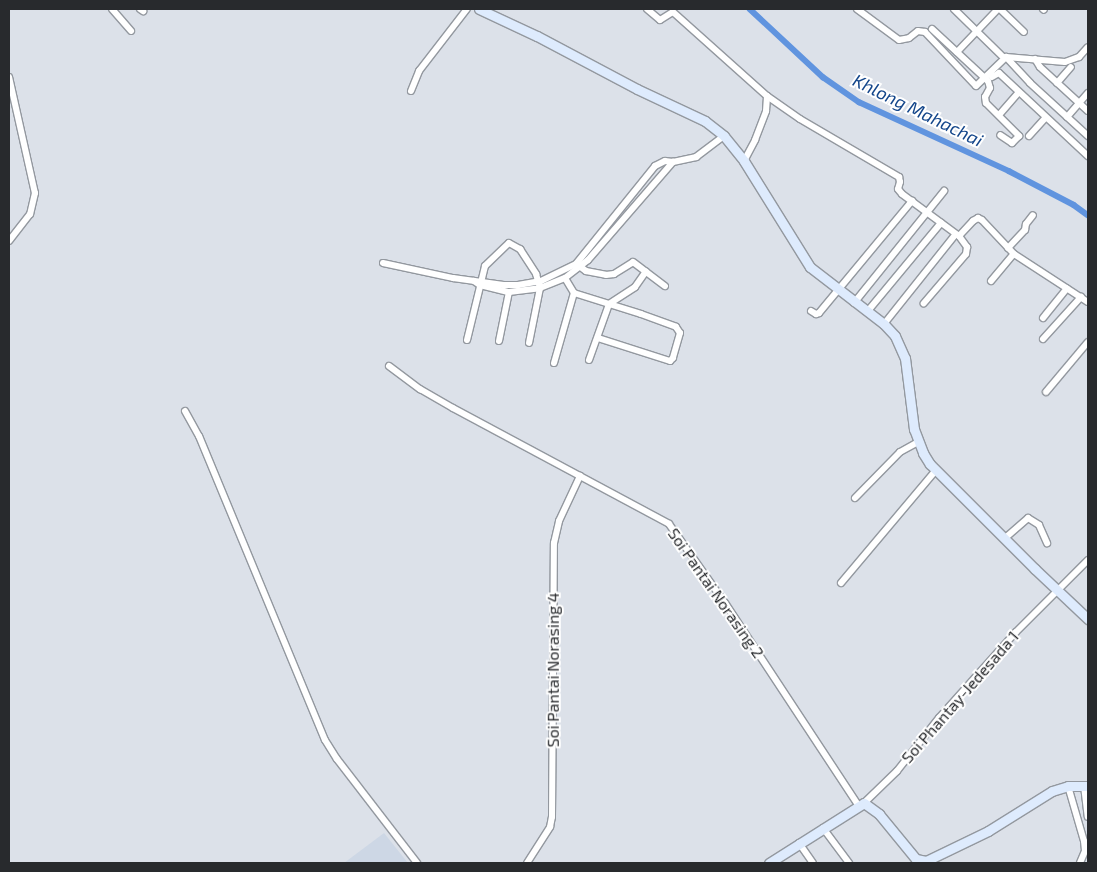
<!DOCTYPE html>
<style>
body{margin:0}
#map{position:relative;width:1097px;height:872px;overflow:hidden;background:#dce1e9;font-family:"Exo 2",sans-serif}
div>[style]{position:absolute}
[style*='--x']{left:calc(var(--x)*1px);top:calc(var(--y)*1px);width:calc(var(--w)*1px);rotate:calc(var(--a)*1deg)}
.built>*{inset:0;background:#cdd7e5}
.canal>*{height:5.5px;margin:-2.75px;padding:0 2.75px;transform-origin:2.75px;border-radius:2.75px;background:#6094df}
.roads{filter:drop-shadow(1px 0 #93989f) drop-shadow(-1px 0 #93989f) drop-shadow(0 1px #93989f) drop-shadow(0 -1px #93989f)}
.street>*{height:6px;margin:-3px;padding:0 3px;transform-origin:3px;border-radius:3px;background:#fff}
.secondary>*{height:9px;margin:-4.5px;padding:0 4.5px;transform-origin:4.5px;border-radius:4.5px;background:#deebfd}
span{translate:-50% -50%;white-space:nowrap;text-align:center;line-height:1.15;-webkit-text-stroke:4px #fff;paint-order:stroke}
.street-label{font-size:16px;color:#282a2d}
.water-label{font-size:18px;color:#15478b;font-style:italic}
.frame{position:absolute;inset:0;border:10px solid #282a2d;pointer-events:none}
</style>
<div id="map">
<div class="built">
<i style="clip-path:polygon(384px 833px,408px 863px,344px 863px)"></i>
</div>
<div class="canal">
<i style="--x:750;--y:9;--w:100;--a:43"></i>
<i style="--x:823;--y:77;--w:44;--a:34.8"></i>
<i style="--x:859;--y:102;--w:165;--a:24.7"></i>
<i style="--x:1009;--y:171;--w:73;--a:27.6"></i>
<i style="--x:1074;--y:205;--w:17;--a:36"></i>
</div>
<div class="roads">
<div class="street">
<i style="--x:112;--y:9;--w:29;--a:49"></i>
<i style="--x:140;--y:9;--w:4;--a:34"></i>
<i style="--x:647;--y:9;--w:17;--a:40"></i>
<i style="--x:660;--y:20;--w:15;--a:-32"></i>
<i style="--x:673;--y:12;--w:126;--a:41.8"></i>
<i style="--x:767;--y:96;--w:40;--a:34.9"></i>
<i style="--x:800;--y:119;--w:115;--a:30.4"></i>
<i style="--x:899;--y:177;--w:5;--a:79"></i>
<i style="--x:900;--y:182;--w:7;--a:106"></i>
<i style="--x:898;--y:189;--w:6;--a:51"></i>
<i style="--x:902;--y:194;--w:71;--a:36.4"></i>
<i style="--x:959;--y:236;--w:14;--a:54"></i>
<i style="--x:967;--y:247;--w:7;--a:98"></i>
<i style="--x:966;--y:254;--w:65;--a:130.6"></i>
<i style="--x:857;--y:9;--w:52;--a:36.4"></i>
<i style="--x:899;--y:40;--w:10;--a:-11"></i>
<i style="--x:909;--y:38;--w:11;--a:-38"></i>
<i style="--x:918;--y:31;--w:7;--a:8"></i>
<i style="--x:925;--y:32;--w:74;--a:46.6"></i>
<i style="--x:976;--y:86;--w:42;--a:-44"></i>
<i style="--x:1006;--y:57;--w:59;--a:4.8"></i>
<i style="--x:1065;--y:62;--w:15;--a:-20"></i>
<i style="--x:1079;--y:57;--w:13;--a:-48"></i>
<i style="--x:954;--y:9;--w:67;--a:44.4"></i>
<i style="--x:1000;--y:9;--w:33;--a:44"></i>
<i style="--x:1043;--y:9;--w:1;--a:45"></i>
<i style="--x:932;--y:29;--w:76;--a:42.9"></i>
<i style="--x:988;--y:81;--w:7;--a:74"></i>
<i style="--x:990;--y:88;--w:10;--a:119"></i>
<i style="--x:985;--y:97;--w:6;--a:81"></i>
<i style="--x:986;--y:103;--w:47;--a:45"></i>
<i style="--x:1019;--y:136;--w:10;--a:135"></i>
<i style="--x:1012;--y:143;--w:14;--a:-146"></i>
<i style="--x:957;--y:52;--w:59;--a:-46.4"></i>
<i style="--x:1006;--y:57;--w:35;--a:47"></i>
<i style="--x:1030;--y:83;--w:79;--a:42.4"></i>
<i style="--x:1035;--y:59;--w:9;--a:58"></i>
<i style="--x:1040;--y:67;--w:65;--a:42.5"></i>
<i style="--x:9;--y:77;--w:119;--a:77.4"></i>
<i style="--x:35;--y:193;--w:22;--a:103"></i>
<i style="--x:30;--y:214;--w:34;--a:128"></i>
<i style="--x:992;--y:77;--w:8;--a:-30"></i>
<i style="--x:999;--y:73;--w:122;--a:43"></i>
<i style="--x:1057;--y:83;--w:21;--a:-49"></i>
<i style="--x:411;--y:91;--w:22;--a:-68"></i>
<i style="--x:419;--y:71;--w:78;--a:-52.3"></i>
<i style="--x:999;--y:115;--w:30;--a:-49"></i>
<i style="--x:1067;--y:117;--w:32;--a:-49"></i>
<i style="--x:1029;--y:136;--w:25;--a:-48"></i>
<i style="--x:744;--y:161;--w:24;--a:-62"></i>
<i style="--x:755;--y:140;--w:31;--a:-69"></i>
<i style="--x:766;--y:111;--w:15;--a:-86"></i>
<i style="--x:959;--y:236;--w:21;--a:-47"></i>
<i style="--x:973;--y:221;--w:6;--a:-31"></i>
<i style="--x:978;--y:218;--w:4;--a:27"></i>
<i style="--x:982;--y:220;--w:47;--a:46.7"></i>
<i style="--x:1014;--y:254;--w:88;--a:33"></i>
<i style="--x:1008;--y:248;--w:25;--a:-47"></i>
<i style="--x:1025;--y:230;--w:6;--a:-81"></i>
<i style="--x:1026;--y:224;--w:11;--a:-52"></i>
<i style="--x:383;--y:263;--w:72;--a:12.1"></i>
<i style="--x:453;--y:278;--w:51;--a:7.8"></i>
<i style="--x:504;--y:285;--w:14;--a:0"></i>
<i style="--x:518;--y:285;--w:23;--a:-10"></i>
<i style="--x:541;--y:281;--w:39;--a:-26"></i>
<i style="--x:576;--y:264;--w:126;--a:-51.1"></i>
<i style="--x:655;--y:166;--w:11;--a:-27"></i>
<i style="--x:665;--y:161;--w:8;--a:7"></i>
<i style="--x:673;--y:162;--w:24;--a:-12"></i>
<i style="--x:696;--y:157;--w:35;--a:-37"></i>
<i style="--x:578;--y:265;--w:10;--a:37"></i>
<i style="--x:586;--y:271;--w:20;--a:11"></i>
<i style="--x:606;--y:275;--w:8;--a:-7"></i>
<i style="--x:614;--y:274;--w:22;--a:-32"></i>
<i style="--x:633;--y:262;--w:40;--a:37"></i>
<i style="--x:474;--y:281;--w:7;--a:34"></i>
<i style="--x:480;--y:285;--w:30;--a:14"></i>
<i style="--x:509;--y:292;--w:31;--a:-7"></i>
<i style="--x:540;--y:288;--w:27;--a:-22"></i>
<i style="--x:565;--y:278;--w:29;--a:-38"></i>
<i style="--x:588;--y:260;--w:130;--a:-49.1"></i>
<i style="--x:991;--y:281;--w:35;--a:-50"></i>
<i style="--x:574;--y:293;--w:70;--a:17.4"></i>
<i style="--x:641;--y:314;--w:37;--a:20"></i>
<i style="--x:676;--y:327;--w:7;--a:56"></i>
<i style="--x:680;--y:333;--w:26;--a:106"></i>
<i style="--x:673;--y:358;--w:4;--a:135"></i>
<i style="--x:670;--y:361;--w:76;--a:-162.3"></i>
<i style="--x:854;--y:303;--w:144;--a:-51.2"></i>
<i style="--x:811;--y:311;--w:6;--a:31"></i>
<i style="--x:816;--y:314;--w:3;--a:-18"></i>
<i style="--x:819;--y:313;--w:146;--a:-50.3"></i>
<i style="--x:867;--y:312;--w:116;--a:-50.3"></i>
<i style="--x:1043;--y:318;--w:38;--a:-51"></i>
<i style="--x:884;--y:324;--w:114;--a:-51.4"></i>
<i style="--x:1043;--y:339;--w:57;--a:-47.9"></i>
<i style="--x:467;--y:340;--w:76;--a:-76.3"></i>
<i style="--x:485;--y:266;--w:33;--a:-44"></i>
<i style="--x:509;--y:243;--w:13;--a:29"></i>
<i style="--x:520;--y:249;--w:30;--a:57"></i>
<i style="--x:536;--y:274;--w:15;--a:74"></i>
<i style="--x:540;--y:288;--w:56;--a:101.3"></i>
<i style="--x:499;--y:341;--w:50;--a:-78.5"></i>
<i style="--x:589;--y:360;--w:59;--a:-70.3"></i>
<i style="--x:609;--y:304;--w:31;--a:-33"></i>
<i style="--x:635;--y:287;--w:19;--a:-55"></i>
<i style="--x:554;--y:363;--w:73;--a:-74.1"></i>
<i style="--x:574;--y:293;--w:17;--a:-121"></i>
<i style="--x:389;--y:366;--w:39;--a:37"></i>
<i style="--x:420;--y:389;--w:38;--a:30"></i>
<i style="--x:453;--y:408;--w:245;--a:28.2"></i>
<i style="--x:669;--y:524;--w:97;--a:54.7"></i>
<i style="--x:725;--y:603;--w:242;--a:56.6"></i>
<i style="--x:1046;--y:392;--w:65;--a:-50"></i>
<i style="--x:185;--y:411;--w:29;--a:61"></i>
<i style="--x:199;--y:436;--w:329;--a:67.5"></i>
<i style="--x:325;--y:740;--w:22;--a:58"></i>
<i style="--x:337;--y:759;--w:131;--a:52.4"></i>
<i style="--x:855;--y:498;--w:64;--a:-45.6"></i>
<i style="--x:900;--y:452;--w:21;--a:-29"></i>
<i style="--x:1004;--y:539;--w:32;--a:-41"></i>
<i style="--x:1028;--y:518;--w:13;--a:32"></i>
<i style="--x:1039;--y:525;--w:20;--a:66"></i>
<i style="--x:841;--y:583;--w:148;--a:-49.9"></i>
<i style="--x:1068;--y:786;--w:57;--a:73.8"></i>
<i style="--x:1084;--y:841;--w:10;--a:84"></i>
<i style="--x:1085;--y:851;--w:13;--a:113"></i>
<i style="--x:1084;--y:786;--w:31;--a:83"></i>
<i style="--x:864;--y:803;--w:46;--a:-44.1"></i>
<i style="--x:897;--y:771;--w:68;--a:-51.6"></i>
<i style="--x:939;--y:718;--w:115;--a:-48.2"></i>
<i style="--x:1016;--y:632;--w:102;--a:-45"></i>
<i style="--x:823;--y:828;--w:44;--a:53.4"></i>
<i style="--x:799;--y:843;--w:24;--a:55"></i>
<i style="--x:527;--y:863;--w:43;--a:-57.4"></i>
<i style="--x:550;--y:827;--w:10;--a:-79"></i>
<i style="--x:552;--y:817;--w:274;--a:-89.6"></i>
<i style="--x:554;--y:543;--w:23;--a:-77"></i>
<i style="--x:559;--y:521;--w:50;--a:-65"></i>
</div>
<div class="secondary">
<i style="--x:479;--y:9;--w:64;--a:25"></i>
<i style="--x:537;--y:36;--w:113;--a:27.9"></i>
<i style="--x:637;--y:89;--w:75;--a:25.2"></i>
<i style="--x:705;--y:121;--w:24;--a:38"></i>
<i style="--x:724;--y:136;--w:32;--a:51"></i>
<i style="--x:744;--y:161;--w:125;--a:58.1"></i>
<i style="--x:810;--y:267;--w:93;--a:37.6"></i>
<i style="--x:884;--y:324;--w:16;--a:47"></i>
<i style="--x:895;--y:336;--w:24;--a:66"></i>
<i style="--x:905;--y:358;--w:72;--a:82.8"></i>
<i style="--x:914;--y:429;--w:26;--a:69"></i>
<i style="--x:923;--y:453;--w:13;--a:58"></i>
<i style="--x:930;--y:464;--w:148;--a:45"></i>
<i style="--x:1035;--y:569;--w:73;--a:43.3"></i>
<i style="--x:769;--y:863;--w:112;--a:-32.3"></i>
<i style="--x:864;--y:803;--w:19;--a:36"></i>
<i style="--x:879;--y:814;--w:58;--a:50.6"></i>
<i style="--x:916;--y:859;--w:10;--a:11"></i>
<i style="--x:926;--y:861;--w:69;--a:-25.8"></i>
<i style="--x:988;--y:831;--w:75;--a:-32"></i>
<i style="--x:1052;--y:791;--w:17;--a:-17"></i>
<i style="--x:1068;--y:786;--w:20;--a:0"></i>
</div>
</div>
<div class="street-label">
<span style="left:716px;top:593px;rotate:55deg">Soi Pantai Norasing 2</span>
<span style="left:553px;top:670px;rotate:-90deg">Soi Pantai Norasing 4</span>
<span style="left:960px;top:697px;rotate:-49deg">Soi Phantay-Jedesada 1</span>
</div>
<div class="water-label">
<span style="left:918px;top:110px;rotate:26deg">Khlong Mahachai</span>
</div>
<div class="frame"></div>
</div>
